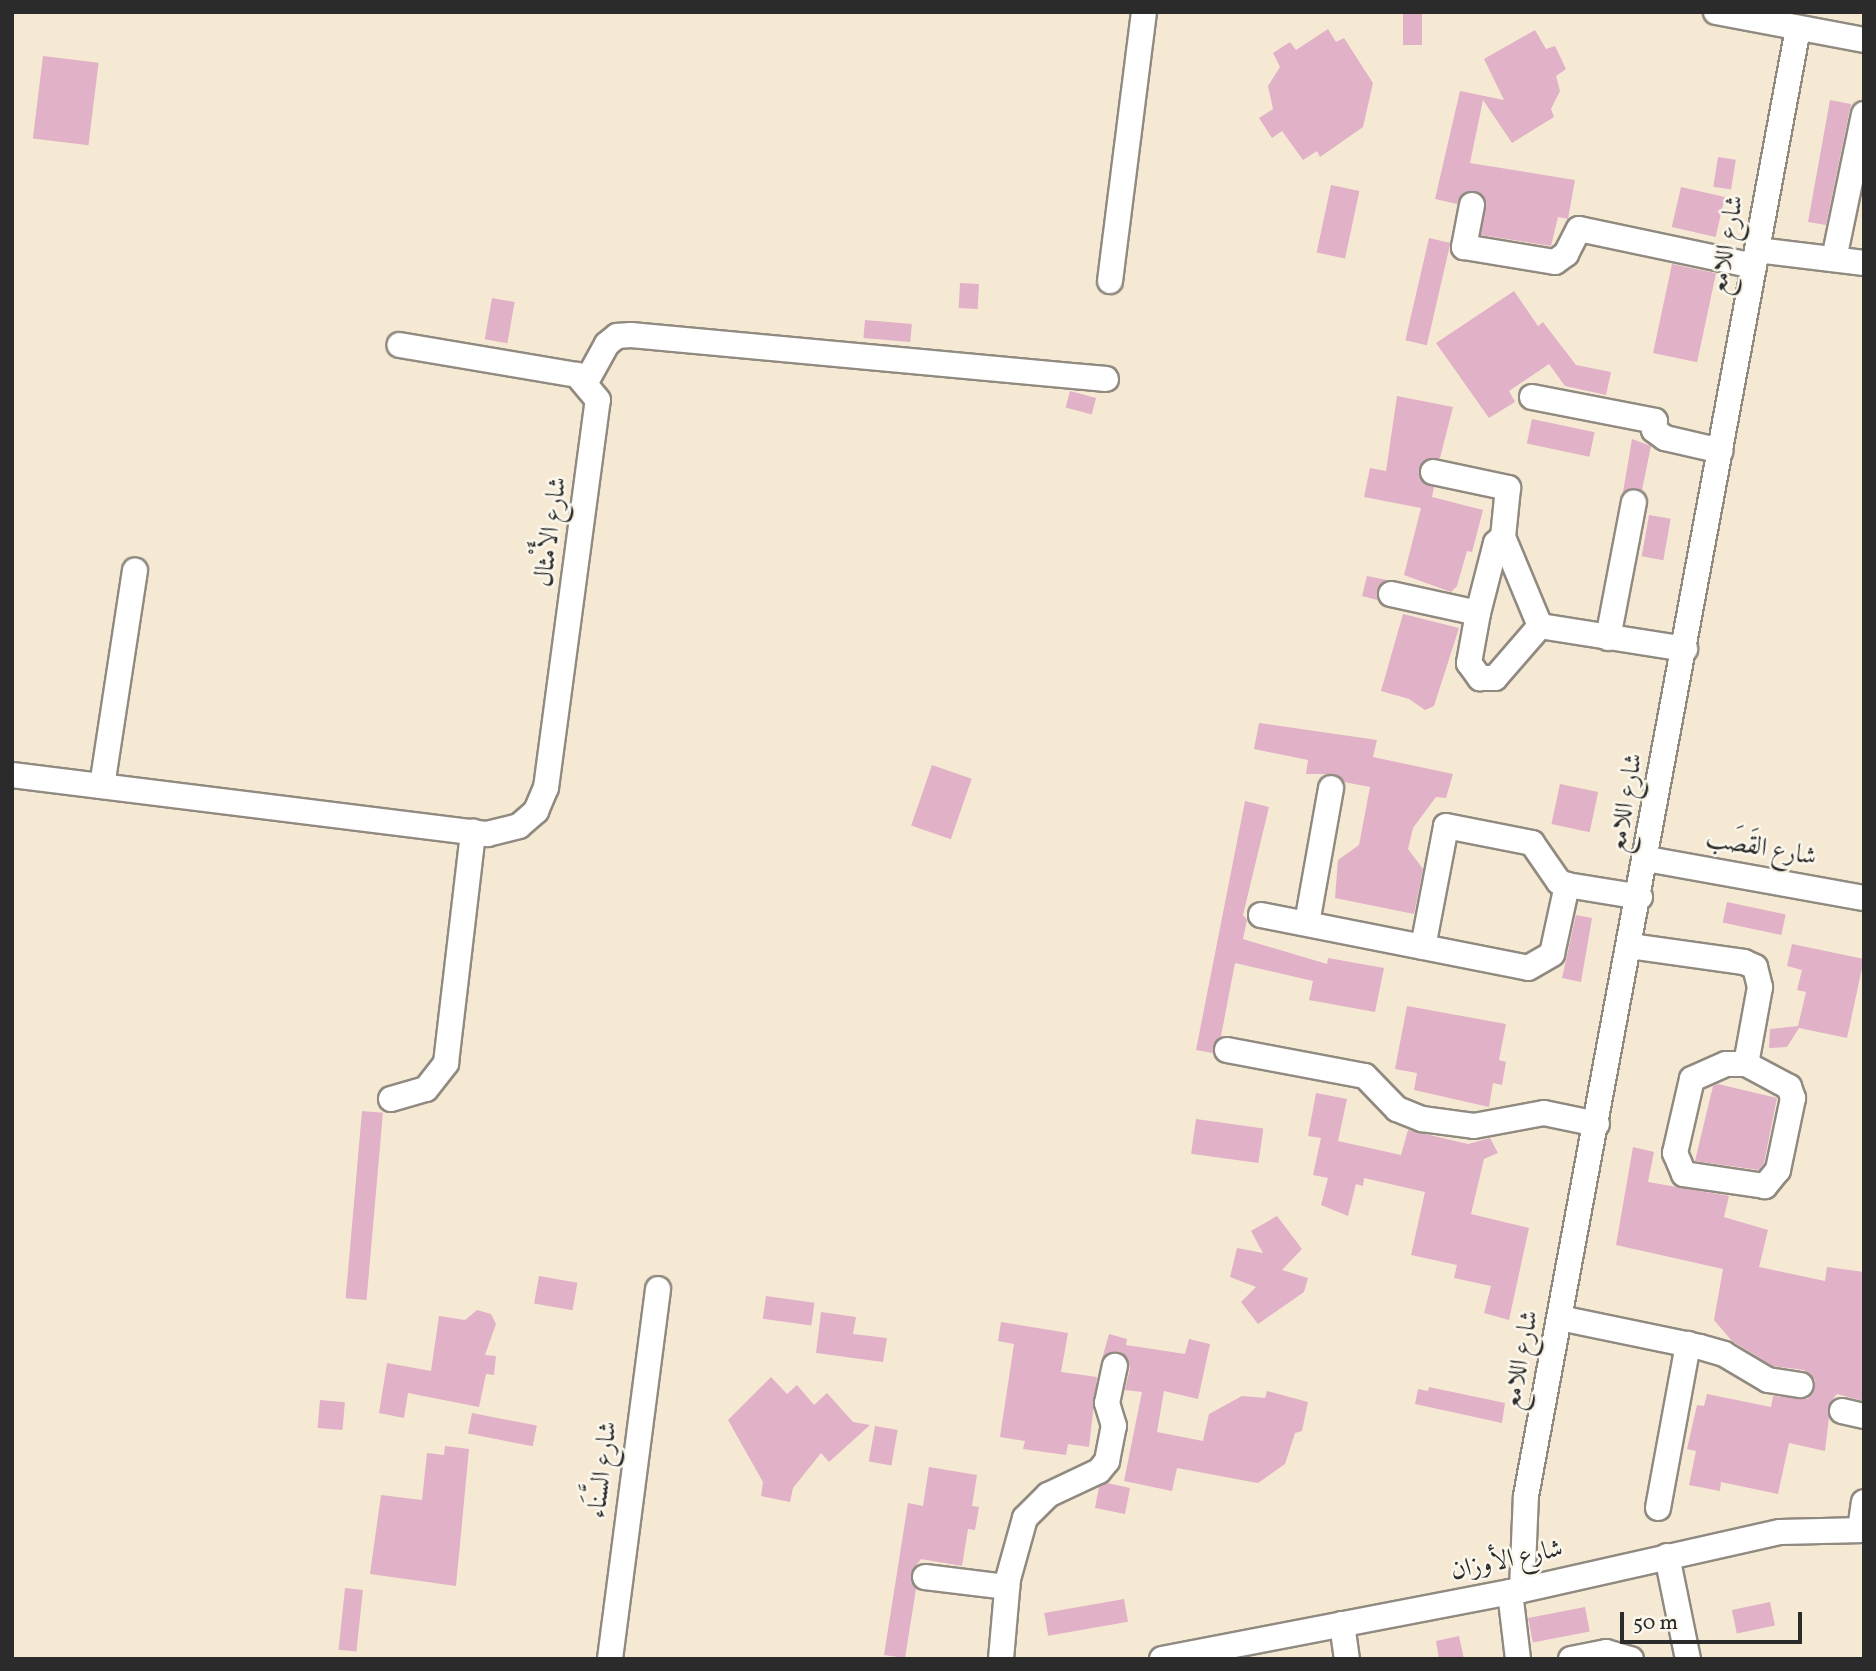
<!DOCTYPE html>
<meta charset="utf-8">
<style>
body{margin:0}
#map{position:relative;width:1876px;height:1671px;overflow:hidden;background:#f6e9d4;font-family:Vollkorn,Amiri,serif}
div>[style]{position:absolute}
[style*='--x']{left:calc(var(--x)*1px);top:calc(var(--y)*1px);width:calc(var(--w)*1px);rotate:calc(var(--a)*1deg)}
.building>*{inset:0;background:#e0b1c7;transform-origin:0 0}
.roads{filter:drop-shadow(2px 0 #908a80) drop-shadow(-2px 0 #908a80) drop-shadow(0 2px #908a80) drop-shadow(0 -2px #908a80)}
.minor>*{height:24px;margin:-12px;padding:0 12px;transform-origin:12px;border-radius:12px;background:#fff}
span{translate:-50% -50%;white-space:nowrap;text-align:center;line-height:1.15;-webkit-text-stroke:5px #fbf7ec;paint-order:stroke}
.street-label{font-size:26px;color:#2b2b2b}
.frame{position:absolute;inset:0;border:14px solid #2b2b2b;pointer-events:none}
.scale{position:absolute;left:1620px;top:1612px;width:182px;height:32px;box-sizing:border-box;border:4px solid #2b2b2b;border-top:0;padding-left:9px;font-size:21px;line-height:24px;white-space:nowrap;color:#2b2b2b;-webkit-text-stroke:5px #fbf7ec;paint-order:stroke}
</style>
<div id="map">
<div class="building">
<i style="left:1403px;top:12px;width:19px;height:33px"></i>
<i style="clip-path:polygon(1328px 29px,1336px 42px,1344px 38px,1373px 83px,1363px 127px,1320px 157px,1317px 151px,1303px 160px,1282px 131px,1272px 138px,1259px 118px,1273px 109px,1268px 86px,1280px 67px,1273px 53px,1290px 42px,1296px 50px)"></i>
<i style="clip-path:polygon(1535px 30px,1546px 49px,1555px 46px,1566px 69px,1556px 76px,1560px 91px,1551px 109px,1554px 117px,1512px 143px,1483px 100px,1470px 163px,1575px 180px,1568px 219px,1558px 217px,1551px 246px,1481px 235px,1486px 201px,1475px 191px,1461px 195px,1457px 204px,1435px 199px,1460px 91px,1504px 100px,1484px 59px)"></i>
<i style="left:43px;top:56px;width:56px;height:83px;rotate:7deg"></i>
<i style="clip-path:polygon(1830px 100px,1851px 104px,1826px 225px,1808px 222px)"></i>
<i style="left:1718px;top:157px;width:18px;height:30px;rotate:9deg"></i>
<i style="left:1331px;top:185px;width:29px;height:69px;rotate:12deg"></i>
<i style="left:1681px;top:187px;width:45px;height:41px;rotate:13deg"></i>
<i style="left:1429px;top:238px;width:22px;height:105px;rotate:13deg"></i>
<i style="left:1672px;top:264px;width:45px;height:91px;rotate:12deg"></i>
<i style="left:960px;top:283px;width:19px;height:25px;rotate:3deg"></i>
<i style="clip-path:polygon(1514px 291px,1538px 326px,1543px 322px,1576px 365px,1611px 372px,1606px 395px,1565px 386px,1549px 364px,1509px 391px,1515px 402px,1489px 418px,1436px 343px)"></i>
<i style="left:492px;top:298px;width:23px;height:42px;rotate:10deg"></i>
<i style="left:865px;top:320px;width:47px;height:18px;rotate:5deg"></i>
<i style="left:1070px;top:391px;width:27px;height:17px;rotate:15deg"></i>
<i style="clip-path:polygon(1397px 396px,1453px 407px,1440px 458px,1422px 462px,1419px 476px,1434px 487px,1432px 497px,1483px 510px,1472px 552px,1467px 551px,1457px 586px,1451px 592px,1404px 575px,1421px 508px,1364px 497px,1370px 468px,1386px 471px)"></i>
<i style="left:1532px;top:419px;width:64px;height:25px;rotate:12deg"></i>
<i style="clip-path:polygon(1632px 439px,1651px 446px,1642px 490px,1623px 492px)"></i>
<i style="left:1649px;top:515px;width:22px;height:42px;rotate:10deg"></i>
<i style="clip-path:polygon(1367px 576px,1387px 580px,1377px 590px,1377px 600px,1362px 596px)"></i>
<i style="clip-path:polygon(1403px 614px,1459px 628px,1434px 706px,1425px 710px,1409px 699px,1381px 691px)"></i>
<i style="clip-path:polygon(1259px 723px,1377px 740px,1373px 757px,1453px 774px,1446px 798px,1436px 797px,1413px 828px,1408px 849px,1423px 869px,1414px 914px,1335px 898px,1338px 860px,1359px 845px,1370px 787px,1344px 782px,1334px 774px,1306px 774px,1308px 760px,1254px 749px)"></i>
<i style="left:932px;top:765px;width:42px;height:64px;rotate:19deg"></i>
<i style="left:1560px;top:784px;width:39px;height:41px;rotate:12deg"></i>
<i style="clip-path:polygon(1245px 801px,1269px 807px,1243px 915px,1247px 920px,1243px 939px,1327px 964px,1328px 958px,1384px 968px,1375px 1012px,1309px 1000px,1313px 981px,1235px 963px,1221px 1036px,1213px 1053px,1196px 1050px)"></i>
<i style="left:1727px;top:902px;width:60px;height:21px;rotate:12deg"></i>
<i style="clip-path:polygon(1576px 915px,1592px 918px,1581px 982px,1562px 978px)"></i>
<i style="clip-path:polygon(1792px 944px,1864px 959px,1847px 1038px,1799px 1028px,1787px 1047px,1769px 1048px,1770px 1029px,1798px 1026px,1806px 992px,1797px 990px,1802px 970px,1787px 966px)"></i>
<i style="clip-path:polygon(1407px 1006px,1506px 1024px,1499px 1060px,1506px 1062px,1502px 1085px,1493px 1083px,1489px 1107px,1414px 1090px,1417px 1073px,1395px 1069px)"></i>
<i style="clip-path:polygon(1718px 1084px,1777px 1098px,1764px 1163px,1759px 1170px,1695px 1161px,1713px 1086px)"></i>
<i style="clip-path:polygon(1316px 1093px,1347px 1099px,1338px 1141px,1401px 1155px,1408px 1130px,1468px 1144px,1490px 1138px,1498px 1153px,1484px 1159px,1471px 1214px,1529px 1228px,1509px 1320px,1484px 1313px,1491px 1286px,1454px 1278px,1457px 1265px,1411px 1255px,1425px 1192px,1364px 1178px,1363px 1186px,1356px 1184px,1348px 1216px,1321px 1205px,1328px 1178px,1313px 1175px,1321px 1138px,1308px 1136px)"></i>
<i style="left:362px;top:1111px;width:21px;height:188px;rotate:5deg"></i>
<i style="left:1196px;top:1119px;width:68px;height:35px;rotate:8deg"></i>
<i style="clip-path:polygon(1633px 1147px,1654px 1152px,1648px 1182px,1729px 1196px,1724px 1217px,1768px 1230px,1759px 1267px,1825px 1281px,1827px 1267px,1864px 1272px,1864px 1401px,1837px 1394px,1831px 1401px,1825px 1451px,1789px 1443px,1778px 1494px,1721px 1482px,1720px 1491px,1689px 1485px,1696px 1451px,1687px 1449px,1697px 1405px,1704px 1406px,1707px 1394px,1771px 1407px,1773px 1396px,1807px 1399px,1813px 1394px,1815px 1380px,1804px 1370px,1773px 1366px,1732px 1341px,1714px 1320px,1723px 1269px,1616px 1245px)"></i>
<i style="clip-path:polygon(1277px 1216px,1302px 1249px,1282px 1270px,1308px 1278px,1304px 1292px,1258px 1324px,1241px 1302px,1256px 1287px,1230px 1277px,1237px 1248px,1263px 1253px,1251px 1231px)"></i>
<i style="left:539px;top:1276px;width:39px;height:28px;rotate:10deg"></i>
<i style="left:766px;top:1296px;width:49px;height:23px;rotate:8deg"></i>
<i style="clip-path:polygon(477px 1310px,491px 1314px,496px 1324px,485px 1355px,496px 1356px,494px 1375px,486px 1374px,479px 1407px,408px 1393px,404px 1418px,379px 1413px,387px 1363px,431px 1371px,439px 1316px,465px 1320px)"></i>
<i style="clip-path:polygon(821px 1312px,856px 1317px,853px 1334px,887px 1338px,883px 1362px,816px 1353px)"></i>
<i style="clip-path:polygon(1001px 1322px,1068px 1333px,1061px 1372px,1097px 1377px,1089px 1447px,1068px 1444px,1066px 1455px,1023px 1449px,1025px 1441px,1000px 1437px,1014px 1344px,998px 1341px)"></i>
<i style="clip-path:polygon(1109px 1334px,1127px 1339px,1126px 1345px,1185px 1354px,1189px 1339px,1210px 1344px,1198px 1399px,1164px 1391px,1157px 1432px,1203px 1441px,1209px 1414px,1242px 1396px,1265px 1398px,1267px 1391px,1308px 1402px,1302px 1431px,1295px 1433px,1285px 1464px,1258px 1483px,1177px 1468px,1172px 1491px,1124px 1481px,1142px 1392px,1125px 1390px,1130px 1368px,1124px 1355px,1111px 1352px,1102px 1359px)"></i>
<i style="clip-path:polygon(771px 1377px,787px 1394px,797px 1385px,814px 1405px,827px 1393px,853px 1422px,870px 1425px,829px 1462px,821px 1453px,793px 1488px,790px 1502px,761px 1496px,763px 1482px,728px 1420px)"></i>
<i style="clip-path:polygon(1429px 1387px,1505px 1403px,1502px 1423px,1415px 1404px,1418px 1389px,1428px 1391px)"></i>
<i style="left:320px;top:1400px;width:25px;height:28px;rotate:5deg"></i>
<i style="left:472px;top:1413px;width:66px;height:21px;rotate:11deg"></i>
<i style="left:875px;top:1426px;width:23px;height:36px;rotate:10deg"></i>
<i style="clip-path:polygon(445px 1446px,469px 1449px,456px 1586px,370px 1574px,381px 1495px,422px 1500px,427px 1453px,444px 1455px)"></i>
<i style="clip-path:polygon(929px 1467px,977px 1475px,972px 1506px,979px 1507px,975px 1530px,968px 1529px,962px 1566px,921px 1559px,913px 1569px,911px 1582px,916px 1589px,905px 1658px,884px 1655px,908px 1503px,923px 1506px)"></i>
<i style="clip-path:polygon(1107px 1483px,1130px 1488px,1125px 1514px,1095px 1508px,1099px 1487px)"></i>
<i style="left:345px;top:1588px;width:18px;height:62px;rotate:6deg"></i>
<i style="left:1124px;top:1599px;width:23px;height:81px;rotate:80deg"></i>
<i style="left:1770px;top:1602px;width:24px;height:39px;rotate:78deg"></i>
<i style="left:1585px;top:1607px;width:25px;height:58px;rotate:79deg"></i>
<i style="clip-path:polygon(1459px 1636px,1464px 1659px,1439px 1659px,1436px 1641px)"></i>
</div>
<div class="roads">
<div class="minor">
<i style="--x:1716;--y:12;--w:151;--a:10.7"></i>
<i style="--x:1472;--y:205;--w:43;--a:100.8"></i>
<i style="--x:1464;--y:247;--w:92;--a:9.4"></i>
<i style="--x:1555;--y:262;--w:14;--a:-36"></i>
<i style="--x:1566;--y:254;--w:28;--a:-63"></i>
<i style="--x:1579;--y:229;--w:179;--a:11.9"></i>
<i style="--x:1757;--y:250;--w:108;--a:6.9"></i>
<i style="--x:1834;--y:259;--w:148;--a:-78.3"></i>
<i style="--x:1110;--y:281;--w:271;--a:-82.8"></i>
<i style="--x:586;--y:382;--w:43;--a:-61.1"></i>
<i style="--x:607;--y:344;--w:13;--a:-39"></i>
<i style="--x:617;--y:336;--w:14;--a:-4"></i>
<i style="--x:631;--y:335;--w:477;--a:5.3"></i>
<i style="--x:1532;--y:397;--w:125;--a:11"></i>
<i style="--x:1655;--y:421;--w:9;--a:96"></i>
<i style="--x:1654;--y:430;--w:14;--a:36"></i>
<i style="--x:1665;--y:438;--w:57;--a:13.1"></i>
<i style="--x:1433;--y:472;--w:77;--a:12"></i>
<i style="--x:1508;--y:488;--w:49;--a:95.8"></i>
<i style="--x:1503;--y:537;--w:96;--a:67.4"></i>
<i style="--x:1391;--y:594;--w:89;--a:12.3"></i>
<i style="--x:1478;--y:613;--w:51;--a:100.2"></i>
<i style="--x:1469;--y:663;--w:19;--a:54"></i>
<i style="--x:1480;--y:678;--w:15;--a:0"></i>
<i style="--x:1495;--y:678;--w:69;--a:-49.1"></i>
<i style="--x:1540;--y:626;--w:147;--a:9"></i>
<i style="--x:1478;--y:613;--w:72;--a:-75.6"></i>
<i style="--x:1496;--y:543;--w:9;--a:-41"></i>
<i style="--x:1608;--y:638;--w:138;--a:-79.2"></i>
<i style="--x:12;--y:775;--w:479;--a:7.1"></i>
<i style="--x:487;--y:834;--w:33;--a:-14"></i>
<i style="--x:519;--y:826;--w:23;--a:-41"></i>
<i style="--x:536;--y:811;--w:25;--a:-67"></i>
<i style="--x:546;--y:788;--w:391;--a:-82.4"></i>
<i style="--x:598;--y:400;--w:33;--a:-130"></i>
<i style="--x:577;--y:375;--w:180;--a:-170.4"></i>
<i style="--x:102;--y:786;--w:218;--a:-81.3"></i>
<i style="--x:1647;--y:859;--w:220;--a:10.2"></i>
<i style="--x:1261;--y:915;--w:272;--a:11.2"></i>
<i style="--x:1528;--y:968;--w:28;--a:-30"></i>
<i style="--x:1552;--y:954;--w:71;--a:-77.7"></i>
<i style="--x:1307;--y:923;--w:137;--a:-79.9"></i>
<i style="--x:1630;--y:946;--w:115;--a:8"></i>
<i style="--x:1744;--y:962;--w:12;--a:24"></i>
<i style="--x:1755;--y:967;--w:21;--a:76"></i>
<i style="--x:1760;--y:987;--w:78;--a:100.3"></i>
<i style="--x:1746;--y:1064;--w:49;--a:28.1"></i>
<i style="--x:1789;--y:1087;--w:12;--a:70"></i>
<i style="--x:1793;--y:1098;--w:74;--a:101.8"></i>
<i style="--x:1778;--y:1170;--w:21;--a:129"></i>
<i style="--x:1765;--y:1186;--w:82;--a:-171.6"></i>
<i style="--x:1684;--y:1174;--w:23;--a:-113"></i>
<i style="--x:1675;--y:1153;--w:76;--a:-77.1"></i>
<i style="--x:1692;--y:1079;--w:37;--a:-24"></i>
<i style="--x:1726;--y:1064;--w:20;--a:0"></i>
<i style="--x:1423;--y:947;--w:123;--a:-79.2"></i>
<i style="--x:1446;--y:826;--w:88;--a:11.2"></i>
<i style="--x:1532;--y:843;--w:47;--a:55.3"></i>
<i style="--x:1559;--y:882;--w:9;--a:21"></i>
<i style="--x:1567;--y:885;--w:74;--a:9.3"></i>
<i style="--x:1227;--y:1050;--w:140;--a:10.7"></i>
<i style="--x:1365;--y:1076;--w:46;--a:45.9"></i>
<i style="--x:1397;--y:1109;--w:27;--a:22"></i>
<i style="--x:1422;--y:1119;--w:52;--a:7.7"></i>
<i style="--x:1474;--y:1126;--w:71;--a:-10.5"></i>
<i style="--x:1544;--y:1113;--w:54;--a:11.7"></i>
<i style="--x:391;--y:1099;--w:36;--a:-16"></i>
<i style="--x:426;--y:1089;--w:33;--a:-52"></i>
<i style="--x:446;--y:1063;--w:233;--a:-83.3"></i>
<i style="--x:1560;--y:1318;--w:143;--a:11.7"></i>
<i style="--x:1700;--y:1347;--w:25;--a:16"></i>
<i style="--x:1724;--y:1354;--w:51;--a:30.6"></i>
<i style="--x:1768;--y:1380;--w:33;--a:9"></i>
<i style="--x:1842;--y:1411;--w:23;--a:13"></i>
<i style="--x:1658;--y:1508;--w:167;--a:-79.6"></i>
<i style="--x:1860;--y:1530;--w:28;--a:-82"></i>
<i style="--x:1667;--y:1556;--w:105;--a:78.5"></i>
<i style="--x:925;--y:1577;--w:83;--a:7"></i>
<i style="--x:1522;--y:1590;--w:94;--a:-87.6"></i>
<i style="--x:1526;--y:1496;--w:1493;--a:-79.5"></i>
<i style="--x:1510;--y:1592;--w:67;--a:83.2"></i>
<i style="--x:1342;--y:1624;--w:35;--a:82"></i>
<i style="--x:610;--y:1659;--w:373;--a:-82.6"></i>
<i style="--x:1001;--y:1659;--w:80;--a:-85"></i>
<i style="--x:1008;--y:1579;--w:63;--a:-74.4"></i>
<i style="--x:1025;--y:1518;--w:33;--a:-45"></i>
<i style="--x:1048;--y:1495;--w:56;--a:-25.2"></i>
<i style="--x:1099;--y:1471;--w:13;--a:-51"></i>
<i style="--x:1107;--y:1461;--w:36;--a:-79"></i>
<i style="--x:1114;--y:1426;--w:24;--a:-107"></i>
<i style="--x:1107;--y:1403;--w:38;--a:-78"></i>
<i style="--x:1162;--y:1659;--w:367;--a:-10.9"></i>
<i style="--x:1522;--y:1590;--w:264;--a:-12.7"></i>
<i style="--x:1780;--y:1532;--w:84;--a:-1.4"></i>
<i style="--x:1571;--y:1659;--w:36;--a:-11"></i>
<i style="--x:1606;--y:1652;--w:26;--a:16"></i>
</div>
</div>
<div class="street-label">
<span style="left:1728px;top:245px;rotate:-80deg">شارع اللامع</span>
<span style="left:552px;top:532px;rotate:-82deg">شارع الأَمْثال</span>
<span style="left:1627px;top:803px;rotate:-80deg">شارع اللامع</span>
<span style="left:1761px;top:849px;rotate:10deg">شارع القَصَب</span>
<span style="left:1522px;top:1360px;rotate:-79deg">شارع اللامع</span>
<span style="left:604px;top:1470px;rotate:-83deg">شارع السَّنَاء</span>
<span style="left:1507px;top:1561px;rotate:-12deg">شارع الأوزان</span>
</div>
<div class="frame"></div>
<div class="scale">50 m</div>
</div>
